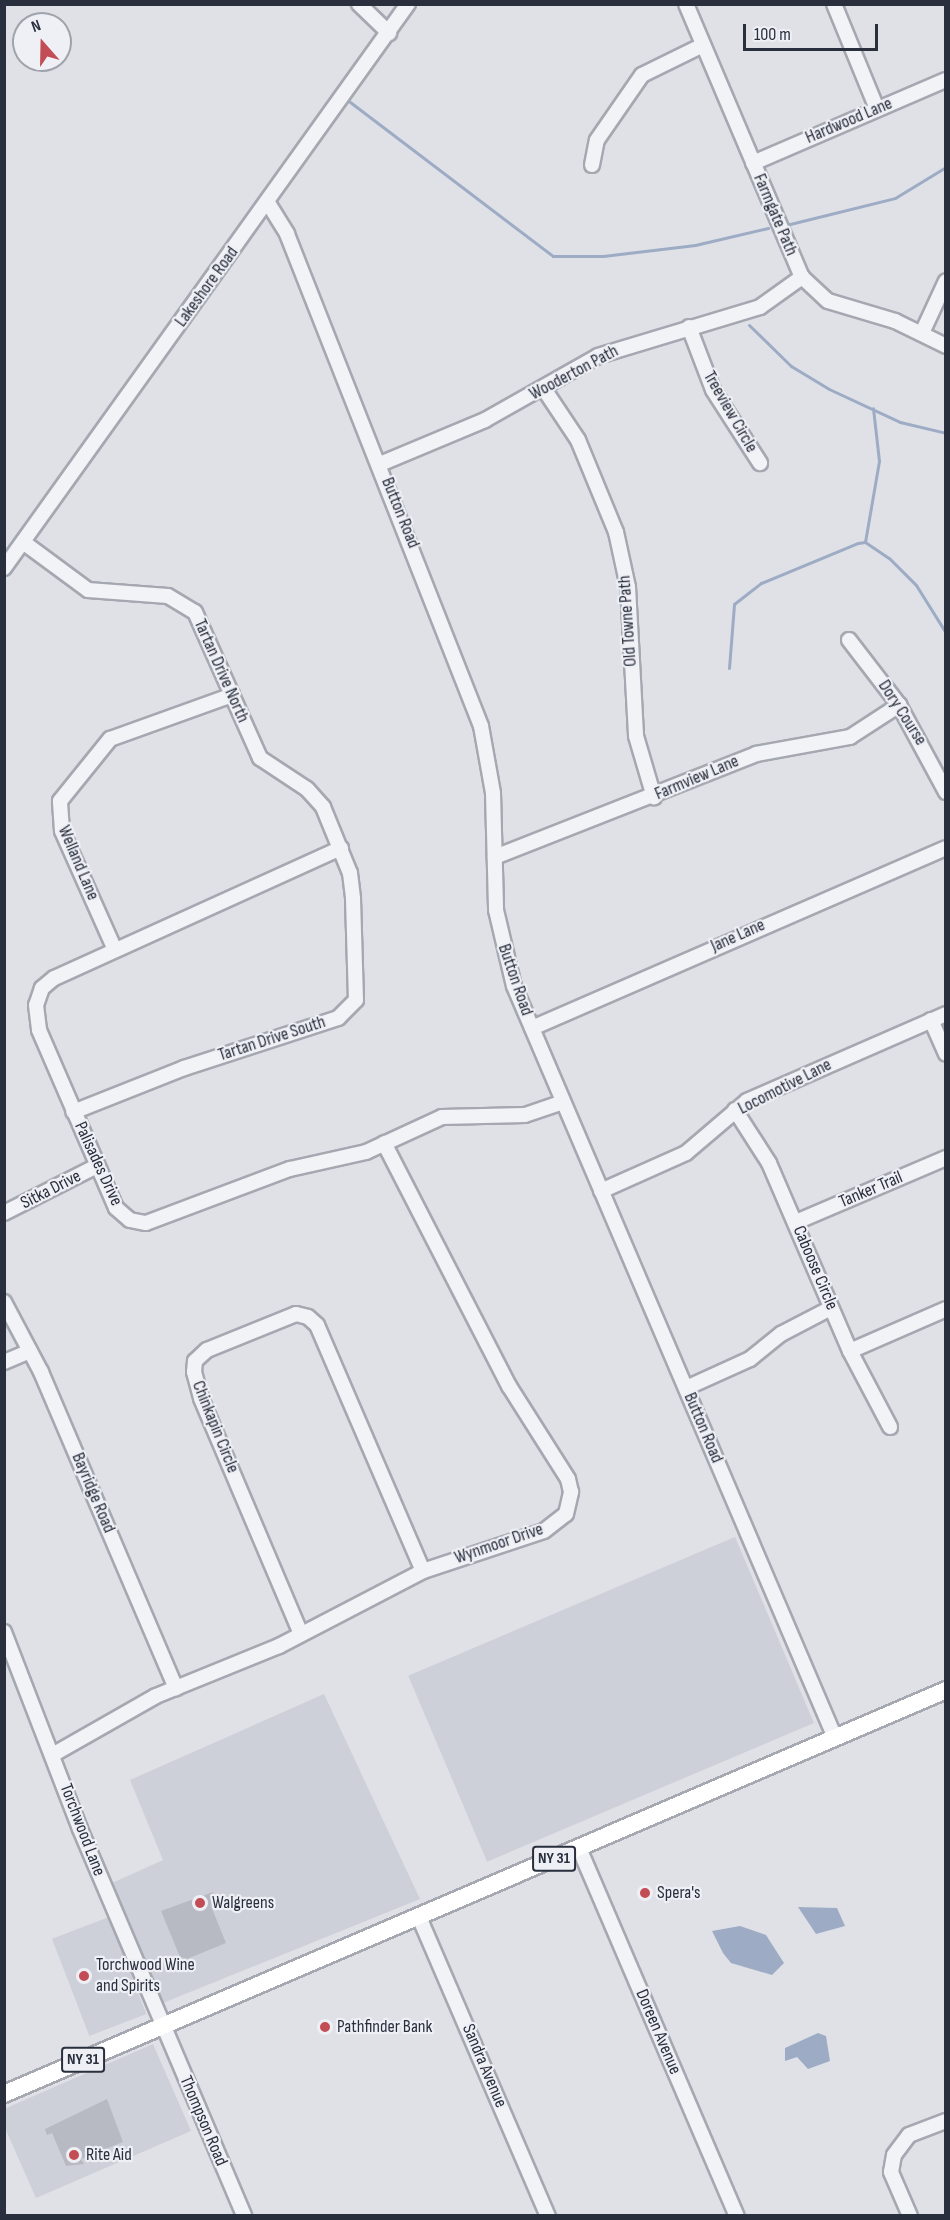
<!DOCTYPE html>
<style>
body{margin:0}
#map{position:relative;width:950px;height:2220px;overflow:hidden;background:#dfe1e7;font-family:"Sofia Sans Condensed",sans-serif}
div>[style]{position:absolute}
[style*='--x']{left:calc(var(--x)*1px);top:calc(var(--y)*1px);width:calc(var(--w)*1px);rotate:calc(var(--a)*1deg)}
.built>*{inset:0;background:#cdd0d9;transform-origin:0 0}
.water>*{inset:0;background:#9dacc4}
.stream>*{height:3px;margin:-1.5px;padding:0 1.5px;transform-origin:1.5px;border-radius:1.5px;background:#9dacc4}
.building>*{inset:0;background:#b7bac3}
.roads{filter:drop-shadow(2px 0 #a5a8b1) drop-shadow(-2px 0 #a5a8b1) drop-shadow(0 2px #a5a8b1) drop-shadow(0 -2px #a5a8b1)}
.minor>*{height:14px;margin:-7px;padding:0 7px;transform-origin:7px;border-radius:7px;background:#f1f3f6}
.major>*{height:16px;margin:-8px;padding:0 8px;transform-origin:8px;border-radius:8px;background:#fff}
.dots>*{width:16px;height:16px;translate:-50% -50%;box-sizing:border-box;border:3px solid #eef0f5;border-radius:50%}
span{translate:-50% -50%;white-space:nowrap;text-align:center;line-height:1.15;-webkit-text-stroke:4.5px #eef0f5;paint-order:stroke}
.shield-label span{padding:2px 4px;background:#eef0f5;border:2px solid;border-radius:4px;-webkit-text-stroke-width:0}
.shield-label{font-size:16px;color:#292f3d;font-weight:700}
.street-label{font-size:18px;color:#292f3d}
.poi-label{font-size:18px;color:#292f3d}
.left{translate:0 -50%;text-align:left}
.frame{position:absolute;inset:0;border:6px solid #292f3d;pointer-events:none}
.north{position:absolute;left:12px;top:12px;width:60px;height:60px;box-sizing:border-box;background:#eef0f5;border:2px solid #9fa3ab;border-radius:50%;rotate:340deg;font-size:16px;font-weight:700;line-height:24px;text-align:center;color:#292f3d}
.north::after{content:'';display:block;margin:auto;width:21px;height:27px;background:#c34d55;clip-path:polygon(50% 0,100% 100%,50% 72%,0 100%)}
.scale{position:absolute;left:743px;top:24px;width:135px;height:27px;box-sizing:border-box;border:3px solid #292f3d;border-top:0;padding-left:8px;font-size:18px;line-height:21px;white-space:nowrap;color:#292f3d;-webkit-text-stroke:4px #eef0f5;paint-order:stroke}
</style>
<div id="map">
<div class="built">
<i style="left:735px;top:1537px;width:202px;height:355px;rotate:67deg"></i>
<i style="clip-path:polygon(324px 1694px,420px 1899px,163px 2003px,112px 1883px,163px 1860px,130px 1780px)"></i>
<i style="left:109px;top:1917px;width:104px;height:61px;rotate:69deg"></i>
<i style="clip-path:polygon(153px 2044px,191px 2131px,36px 2198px,5px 2128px,4px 2109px)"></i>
</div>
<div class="water">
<i style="clip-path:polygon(798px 1907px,837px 1908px,845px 1926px,816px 1934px)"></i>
<i style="clip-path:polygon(740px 1926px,766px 1935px,784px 1963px,772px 1975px,731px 1963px,723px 1953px,712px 1931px)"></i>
<i style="clip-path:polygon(818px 2033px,826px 2036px,830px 2061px,808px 2069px,797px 2057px,785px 2061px,785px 2048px)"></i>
</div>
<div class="stream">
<i style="--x:350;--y:102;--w:255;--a:37.2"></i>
<i style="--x:553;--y:256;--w:50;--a:0"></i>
<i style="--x:603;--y:256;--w:93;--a:-6.8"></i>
<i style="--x:695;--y:245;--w:75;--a:-13.1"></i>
<i style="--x:786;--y:225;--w:112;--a:-13.9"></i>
<i style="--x:895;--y:198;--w:60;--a:-31.3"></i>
<i style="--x:749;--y:325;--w:59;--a:44.3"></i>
<i style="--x:791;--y:366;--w:44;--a:31.2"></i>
<i style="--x:829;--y:389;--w:78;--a:24.9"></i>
<i style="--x:900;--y:422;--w:47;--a:13.4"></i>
<i style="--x:865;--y:542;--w:82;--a:-80.2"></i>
<i style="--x:879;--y:461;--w:53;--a:-96.5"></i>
<i style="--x:729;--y:668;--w:64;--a:-85.5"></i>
<i style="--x:734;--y:604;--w:34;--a:-38"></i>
<i style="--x:761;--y:583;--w:105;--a:-22.4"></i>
<i style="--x:858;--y:543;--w:7;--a:-8"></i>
<i style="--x:865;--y:542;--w:29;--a:34"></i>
<i style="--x:889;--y:558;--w:38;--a:45"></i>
<i style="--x:916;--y:585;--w:57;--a:58"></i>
</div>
<div class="building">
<i style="clip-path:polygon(213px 1892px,217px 1903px,211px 1906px,226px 1943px,187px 1959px,180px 1957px,161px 1911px)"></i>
<i style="clip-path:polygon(107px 2099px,123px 2142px,81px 2159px,84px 2164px,66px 2166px,52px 2133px,47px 2135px,45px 2129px)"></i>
</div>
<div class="roads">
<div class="minor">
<i style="--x:359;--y:4;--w:42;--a:44"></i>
<i style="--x:686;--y:4;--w:297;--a:67"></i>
<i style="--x:802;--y:277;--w:35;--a:43"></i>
<i style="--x:828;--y:301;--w:70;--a:16.6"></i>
<i style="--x:895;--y:321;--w:57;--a:26.1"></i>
<i style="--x:834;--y:4;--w:113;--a:67.7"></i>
<i style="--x:753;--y:163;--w:210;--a:-23.3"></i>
<i style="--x:592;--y:165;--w:25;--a:-79"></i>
<i style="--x:597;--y:140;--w:79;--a:-55.3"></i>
<i style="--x:642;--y:75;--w:68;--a:-26.2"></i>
<i style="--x:268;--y:203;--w:36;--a:58"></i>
<i style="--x:287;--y:234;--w:529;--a:68.48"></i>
<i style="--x:481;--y:726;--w:68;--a:79.8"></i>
<i style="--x:493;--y:793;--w:117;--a:88.5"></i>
<i style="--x:496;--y:910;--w:78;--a:76.7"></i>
<i style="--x:514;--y:986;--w:818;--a:66.88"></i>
<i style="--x:689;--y:327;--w:67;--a:69.1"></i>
<i style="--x:713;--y:390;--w:87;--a:57.2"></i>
<i style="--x:922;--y:333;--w:57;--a:-65.2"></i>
<i style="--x:544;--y:389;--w:61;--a:56.3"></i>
<i style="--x:578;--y:440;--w:100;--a:67.6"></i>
<i style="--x:616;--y:532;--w:56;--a:77.7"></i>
<i style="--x:628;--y:587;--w:149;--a:86.9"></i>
<i style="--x:636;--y:736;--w:64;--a:73.6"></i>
<i style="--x:380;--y:464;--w:114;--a:-22.7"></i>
<i style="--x:485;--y:420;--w:130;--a:-29.5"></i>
<i style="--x:598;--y:356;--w:169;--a:-16.8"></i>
<i style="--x:760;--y:307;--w:52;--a:-35.5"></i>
<i style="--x:23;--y:542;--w:81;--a:36.4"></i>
<i style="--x:88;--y:590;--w:80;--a:4.3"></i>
<i style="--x:168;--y:596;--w:31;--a:31"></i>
<i style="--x:195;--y:612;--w:160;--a:66"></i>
<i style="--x:260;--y:758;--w:56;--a:33.4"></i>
<i style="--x:307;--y:789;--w:24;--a:48"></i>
<i style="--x:323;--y:807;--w:71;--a:67.8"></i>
<i style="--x:350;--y:873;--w:26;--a:83"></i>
<i style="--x:353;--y:899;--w:101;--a:88.3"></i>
<i style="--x:356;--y:1000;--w:25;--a:135"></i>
<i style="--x:338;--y:1018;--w:162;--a:162"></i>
<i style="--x:184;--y:1068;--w:119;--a:158.4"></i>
<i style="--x:4;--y:568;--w:694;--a:-54.39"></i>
<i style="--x:849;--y:640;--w:82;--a:52.4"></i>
<i style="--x:899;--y:705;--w:99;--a:61.6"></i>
<i style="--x:341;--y:848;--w:315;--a:155.6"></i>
<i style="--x:54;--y:978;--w:16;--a:140"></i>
<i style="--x:42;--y:988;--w:18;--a:109"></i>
<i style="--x:36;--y:1005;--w:25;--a:83"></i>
<i style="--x:39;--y:1030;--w:194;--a:66.6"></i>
<i style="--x:116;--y:1208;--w:18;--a:41"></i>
<i style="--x:130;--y:1220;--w:16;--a:11"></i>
<i style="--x:146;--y:1223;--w:154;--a:-20.6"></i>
<i style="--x:290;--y:1169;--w:78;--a:-12.6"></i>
<i style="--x:366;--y:1152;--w:84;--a:-24.7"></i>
<i style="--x:442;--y:1117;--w:83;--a:-1.4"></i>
<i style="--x:525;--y:1115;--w:40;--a:-18.9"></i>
<i style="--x:495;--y:857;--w:281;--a:-21.5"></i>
<i style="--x:756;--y:754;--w:96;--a:-10.3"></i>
<i style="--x:850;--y:737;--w:59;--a:-33.1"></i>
<i style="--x:115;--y:950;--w:130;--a:-114"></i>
<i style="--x:62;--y:831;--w:30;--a:-94"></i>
<i style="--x:60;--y:801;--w:80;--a:-51.1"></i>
<i style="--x:110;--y:739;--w:130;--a:-19.8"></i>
<i style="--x:931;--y:1020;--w:37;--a:66"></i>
<i style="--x:532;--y:1028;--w:451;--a:-23.5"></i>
<i style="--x:735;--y:1110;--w:63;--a:57.3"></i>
<i style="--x:769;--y:1163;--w:205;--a:66.7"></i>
<i style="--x:850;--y:1351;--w:86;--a:62.2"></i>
<i style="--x:601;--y:1191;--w:93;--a:-24.1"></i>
<i style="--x:686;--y:1153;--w:80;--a:-40.4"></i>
<i style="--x:747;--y:1101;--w:217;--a:-23.6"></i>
<i style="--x:4;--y:1213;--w:104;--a:-26.8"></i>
<i style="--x:796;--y:1222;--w:163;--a:-23.1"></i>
<i style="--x:4;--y:1302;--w:79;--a:62.1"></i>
<i style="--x:41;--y:1372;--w:344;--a:66.9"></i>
<i style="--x:850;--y:1351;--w:105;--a:-23.6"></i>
<i style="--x:4;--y:1362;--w:28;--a:-23"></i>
<i style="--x:686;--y:1388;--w:70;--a:-24.4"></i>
<i style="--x:750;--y:1359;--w:40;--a:-39"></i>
<i style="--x:781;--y:1334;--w:56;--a:-27.5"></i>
<i style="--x:4;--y:1632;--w:211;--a:68.9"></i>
<i style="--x:80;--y:1829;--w:420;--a:67"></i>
<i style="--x:301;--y:1634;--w:256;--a:-113"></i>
<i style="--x:201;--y:1398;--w:27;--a:-105"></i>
<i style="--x:194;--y:1372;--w:11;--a:-85"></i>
<i style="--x:195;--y:1361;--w:16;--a:-43"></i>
<i style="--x:207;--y:1350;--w:96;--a:-22"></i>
<i style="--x:296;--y:1314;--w:12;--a:14"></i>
<i style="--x:308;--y:1317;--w:12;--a:42"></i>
<i style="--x:317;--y:1325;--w:268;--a:66.7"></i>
<i style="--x:54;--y:1754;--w:117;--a:-29.6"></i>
<i style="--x:156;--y:1696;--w:133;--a:-22.1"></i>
<i style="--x:279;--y:1646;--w:162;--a:-27.5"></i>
<i style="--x:423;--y:1571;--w:127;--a:-18.3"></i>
<i style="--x:544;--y:1531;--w:28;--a:-38"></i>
<i style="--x:566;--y:1514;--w:23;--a:-77"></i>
<i style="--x:571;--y:1492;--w:13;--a:-103"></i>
<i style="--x:568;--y:1479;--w:110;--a:-122.4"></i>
<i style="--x:509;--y:1386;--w:273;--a:-117.2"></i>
<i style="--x:579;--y:1848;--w:400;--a:66.8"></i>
<i style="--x:419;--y:1917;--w:326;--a:66.7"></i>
<i style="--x:910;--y:2216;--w:48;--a:-113.4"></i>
<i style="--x:891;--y:2172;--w:17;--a:-80"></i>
<i style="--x:894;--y:2155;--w:25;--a:-53"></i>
<i style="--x:909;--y:2135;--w:40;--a:-21"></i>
</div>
<div class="major">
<i style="--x:4;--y:2094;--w:1025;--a:-23.21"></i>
</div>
</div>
<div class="dots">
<i style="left:645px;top:1893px;background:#c34d55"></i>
<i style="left:200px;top:1903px;background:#c34d55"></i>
<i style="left:84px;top:1976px;background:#c34d55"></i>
<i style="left:325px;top:2027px;background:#c34d55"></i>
<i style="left:74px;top:2155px;background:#c34d55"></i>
</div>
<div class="shield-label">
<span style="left:554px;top:1859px">NY 31</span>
<span style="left:83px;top:2060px">NY 31</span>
</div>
<div class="street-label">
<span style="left:849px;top:121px;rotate:-23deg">Hardwood Lane</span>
<span style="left:775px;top:215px;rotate:67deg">Farmgate Path</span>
<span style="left:207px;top:287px;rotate:-54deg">Lakeshore Road</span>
<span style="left:574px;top:373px;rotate:-28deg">Wooderton Path</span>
<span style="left:730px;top:412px;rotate:60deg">Treeview Circle</span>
<span style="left:400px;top:513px;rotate:68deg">Button Road</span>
<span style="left:628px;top:621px;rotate:-94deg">Old Towne Path</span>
<span style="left:221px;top:671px;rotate:66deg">Tartan Drive North</span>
<span style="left:902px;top:713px;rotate:57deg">Dory Course</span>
<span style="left:697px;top:778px;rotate:-23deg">Farmview Lane</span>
<span style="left:78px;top:863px;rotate:67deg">Welland Lane</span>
<span style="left:738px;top:936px;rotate:-24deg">Jane Lane</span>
<span style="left:515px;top:980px;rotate:71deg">Button Road</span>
<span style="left:272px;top:1039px;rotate:-18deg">Tartan Drive South</span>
<span style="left:785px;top:1087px;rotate:-27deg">Locomotive Lane</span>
<span style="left:98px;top:1164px;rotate:65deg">Palisades Drive</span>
<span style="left:51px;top:1190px;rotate:-27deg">Sitka Drive</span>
<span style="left:871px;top:1190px;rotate:-23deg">Tanker Trail</span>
<span style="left:815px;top:1268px;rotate:67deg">Caboose Circle</span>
<span style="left:215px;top:1427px;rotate:68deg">Chinkapin Circle</span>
<span style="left:703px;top:1428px;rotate:67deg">Button Road</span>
<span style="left:93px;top:1493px;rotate:67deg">Bayridge Road</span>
<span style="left:499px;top:1544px;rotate:-19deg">Wynmoor Drive</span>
<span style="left:82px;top:1830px;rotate:69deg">Torchwood Lane</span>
<span style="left:658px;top:2032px;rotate:67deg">Doreen Avenue</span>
<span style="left:484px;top:2066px;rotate:67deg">Sandra Avenue</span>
<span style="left:203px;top:2121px;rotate:67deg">Thompson Road</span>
</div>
<div class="poi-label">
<span class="left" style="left:657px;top:1893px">Spera's</span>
<span class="left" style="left:212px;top:1903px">Walgreens</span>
<span class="left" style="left:96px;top:1976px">Torchwood Wine<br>and Spirits</span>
<span class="left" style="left:337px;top:2027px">Pathfinder Bank</span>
<span class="left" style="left:86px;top:2155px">Rite Aid</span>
</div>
<div class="frame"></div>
<div class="north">N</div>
<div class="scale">100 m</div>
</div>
